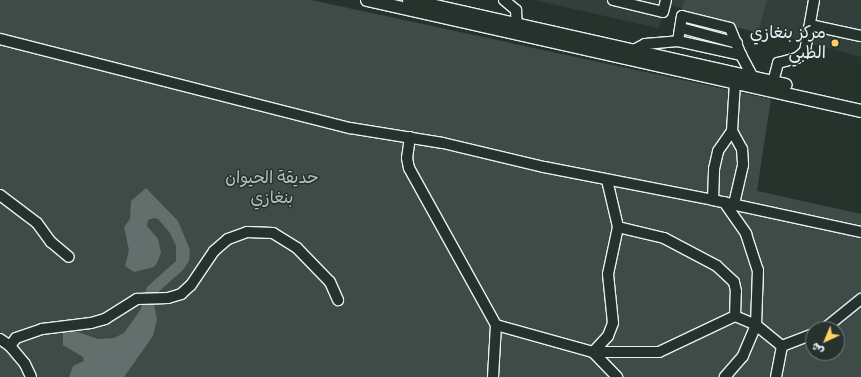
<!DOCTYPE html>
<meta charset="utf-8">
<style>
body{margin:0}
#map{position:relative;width:861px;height:377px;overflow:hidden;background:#26332d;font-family:Caveat,"Playpen Sans Arabic",sans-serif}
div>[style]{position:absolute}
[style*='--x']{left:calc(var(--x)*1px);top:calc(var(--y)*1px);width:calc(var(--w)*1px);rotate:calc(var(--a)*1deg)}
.built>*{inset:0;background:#333f3a}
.green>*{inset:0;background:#3e4b47}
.water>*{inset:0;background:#636f6d}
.roads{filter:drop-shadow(1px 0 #e8f1f8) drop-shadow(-1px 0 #e8f1f8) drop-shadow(0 1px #e8f1f8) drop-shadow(0 -1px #e8f1f8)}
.minor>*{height:10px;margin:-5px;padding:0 5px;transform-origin:5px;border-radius:5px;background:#26332d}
.major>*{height:12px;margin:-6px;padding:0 6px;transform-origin:6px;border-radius:6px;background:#26332d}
.dots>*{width:11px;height:11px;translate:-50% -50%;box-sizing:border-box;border:2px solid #26332d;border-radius:50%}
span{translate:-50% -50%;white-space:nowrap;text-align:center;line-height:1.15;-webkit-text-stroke:3px #26332d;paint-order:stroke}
.poi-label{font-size:17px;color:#e8f1f8}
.right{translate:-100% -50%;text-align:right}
.park-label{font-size:17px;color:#b5bfc3}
.north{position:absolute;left:805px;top:321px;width:40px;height:40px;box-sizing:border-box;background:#26332d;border:1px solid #747f7e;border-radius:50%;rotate:224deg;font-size:11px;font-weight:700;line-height:16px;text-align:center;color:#e8f1f8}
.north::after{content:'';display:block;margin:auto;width:14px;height:18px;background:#ffd166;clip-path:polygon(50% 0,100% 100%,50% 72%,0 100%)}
</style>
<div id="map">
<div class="built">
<i style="clip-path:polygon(534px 0,861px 0,861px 57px,670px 5px,658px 28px)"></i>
</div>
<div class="green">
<i style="clip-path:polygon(evenodd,0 0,311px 0,771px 99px,757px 191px,861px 214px,861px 377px,0 377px,0 0,813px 329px,837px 329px,837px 353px,813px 353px,813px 329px)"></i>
<i style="clip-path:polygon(684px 0,767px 0,758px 33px,681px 12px)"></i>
</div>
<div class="water">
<i style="clip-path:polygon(146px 188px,178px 221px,190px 250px,189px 261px,183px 270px,157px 293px,154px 305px,157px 319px,153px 336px,124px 377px,69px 377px,73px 366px,84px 361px,83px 357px,63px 345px,63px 333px,67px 330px,75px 331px,98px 339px,114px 338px,124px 333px,141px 309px,147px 287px,176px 261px,176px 246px,170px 233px,158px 219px,154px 218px,148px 220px,147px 226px,158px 239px,161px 253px,157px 263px,154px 267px,134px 272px,125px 266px,129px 250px,124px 227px,130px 219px,131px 201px)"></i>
</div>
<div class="roads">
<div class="minor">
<i style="--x:504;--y:0;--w:16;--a:40"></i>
<i style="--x:516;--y:10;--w:21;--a:87"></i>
<i style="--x:613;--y:0;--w:51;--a:13.5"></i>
<i style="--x:663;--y:12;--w:12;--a:-76"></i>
<i style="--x:810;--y:25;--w:52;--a:12.2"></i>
<i style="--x:681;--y:28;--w:58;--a:15"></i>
<i style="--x:0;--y:39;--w:361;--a:14.3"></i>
<i style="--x:350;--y:128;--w:94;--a:9.2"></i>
<i style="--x:443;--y:143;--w:104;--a:13.4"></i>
<i style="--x:544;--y:167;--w:172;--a:11"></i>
<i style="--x:713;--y:200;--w:151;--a:12.2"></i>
<i style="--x:678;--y:41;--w:25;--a:-81"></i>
<i style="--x:682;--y:16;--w:49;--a:14"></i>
<i style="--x:730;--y:28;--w:29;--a:68"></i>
<i style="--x:632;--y:51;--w:15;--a:-28"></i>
<i style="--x:645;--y:44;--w:33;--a:-5"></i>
<i style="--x:678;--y:41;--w:65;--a:12.5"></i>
<i style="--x:741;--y:55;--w:24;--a:62"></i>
<i style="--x:773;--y:82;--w:20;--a:-75"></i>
<i style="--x:778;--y:63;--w:20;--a:-15"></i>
<i style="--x:797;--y:58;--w:11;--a:-41"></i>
<i style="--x:805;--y:51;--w:52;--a:-80"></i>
<i style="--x:732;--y:131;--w:21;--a:61"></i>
<i style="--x:742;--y:149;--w:16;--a:86"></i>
<i style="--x:743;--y:165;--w:40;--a:103"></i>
<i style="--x:410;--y:137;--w:21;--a:98"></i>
<i style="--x:407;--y:158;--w:10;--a:79"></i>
<i style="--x:409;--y:168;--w:179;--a:61"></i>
<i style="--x:607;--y:180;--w:48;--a:76.8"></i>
<i style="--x:0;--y:195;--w:46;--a:37.1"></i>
<i style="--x:37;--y:223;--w:24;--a:54"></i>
<i style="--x:51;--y:242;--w:23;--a:40"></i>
<i style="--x:713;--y:200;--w:31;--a:-88"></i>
<i style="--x:714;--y:169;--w:18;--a:-77"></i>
<i style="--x:718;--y:151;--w:24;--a:-55"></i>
<i style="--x:732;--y:131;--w:49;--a:-86.5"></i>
<i style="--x:724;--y:202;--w:39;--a:55"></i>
<i style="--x:746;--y:234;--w:38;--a:72"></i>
<i style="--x:758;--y:270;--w:55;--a:92.1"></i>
<i style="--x:756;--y:325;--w:34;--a:113"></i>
<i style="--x:743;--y:356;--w:28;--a:131"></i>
<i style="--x:735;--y:316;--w:23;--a:23"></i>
<i style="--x:756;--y:325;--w:33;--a:39"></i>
<i style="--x:824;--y:329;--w:48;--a:-39"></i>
<i style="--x:0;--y:339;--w:12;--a:35"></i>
<i style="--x:10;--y:346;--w:23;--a:50"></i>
<i style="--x:25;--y:364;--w:14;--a:65"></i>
<i style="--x:10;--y:346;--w:10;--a:-53"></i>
<i style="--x:16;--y:338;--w:28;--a:-19"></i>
<i style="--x:42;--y:329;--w:49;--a:-7"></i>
<i style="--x:91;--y:323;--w:15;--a:-16"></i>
<i style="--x:105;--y:319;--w:38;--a:-32"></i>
<i style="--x:137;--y:299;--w:31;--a:-2"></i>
<i style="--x:168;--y:298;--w:14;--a:-17"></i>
<i style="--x:181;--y:294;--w:13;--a:-42"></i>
<i style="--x:191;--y:285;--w:41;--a:-55.9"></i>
<i style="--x:214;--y:251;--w:18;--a:-41"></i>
<i style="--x:228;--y:239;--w:20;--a:-20"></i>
<i style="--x:247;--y:232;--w:26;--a:2"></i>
<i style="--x:273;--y:233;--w:28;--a:32"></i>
<i style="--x:297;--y:248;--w:47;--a:45.9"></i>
<i style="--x:330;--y:282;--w:20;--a:66"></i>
<i style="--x:493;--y:377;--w:52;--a:-86.7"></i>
<i style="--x:496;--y:325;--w:101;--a:15.6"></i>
<i style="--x:593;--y:352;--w:66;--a:0"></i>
<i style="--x:659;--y:352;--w:84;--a:-25.3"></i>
<i style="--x:735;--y:316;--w:25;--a:-88"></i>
<i style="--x:736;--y:291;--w:9;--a:-103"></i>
<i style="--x:734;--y:282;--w:23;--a:-137"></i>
<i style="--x:717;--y:266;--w:60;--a:-152.2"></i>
<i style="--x:664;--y:238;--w:47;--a:-166.6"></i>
<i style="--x:618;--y:227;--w:48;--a:102"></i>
<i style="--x:608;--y:274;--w:49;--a:84.2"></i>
<i style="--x:613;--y:323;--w:14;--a:111"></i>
<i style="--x:608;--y:336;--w:22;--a:133"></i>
<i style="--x:593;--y:352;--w:35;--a:46"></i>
<i style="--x:776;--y:377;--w:32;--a:-79"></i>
<i style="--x:782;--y:346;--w:33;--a:-21"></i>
</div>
<div class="major">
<i style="--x:367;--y:0;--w:506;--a:12.66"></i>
<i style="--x:409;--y:0;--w:386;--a:12.7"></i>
</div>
</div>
<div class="dots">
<i style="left:835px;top:43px;background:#ffd166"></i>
</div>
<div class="poi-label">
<span class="right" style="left:826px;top:43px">مركز بنغازي<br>الطبي</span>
</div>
<div class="park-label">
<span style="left:272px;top:188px">حديقة الحيوان<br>بنغازي</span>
</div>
<div class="north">ش</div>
</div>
